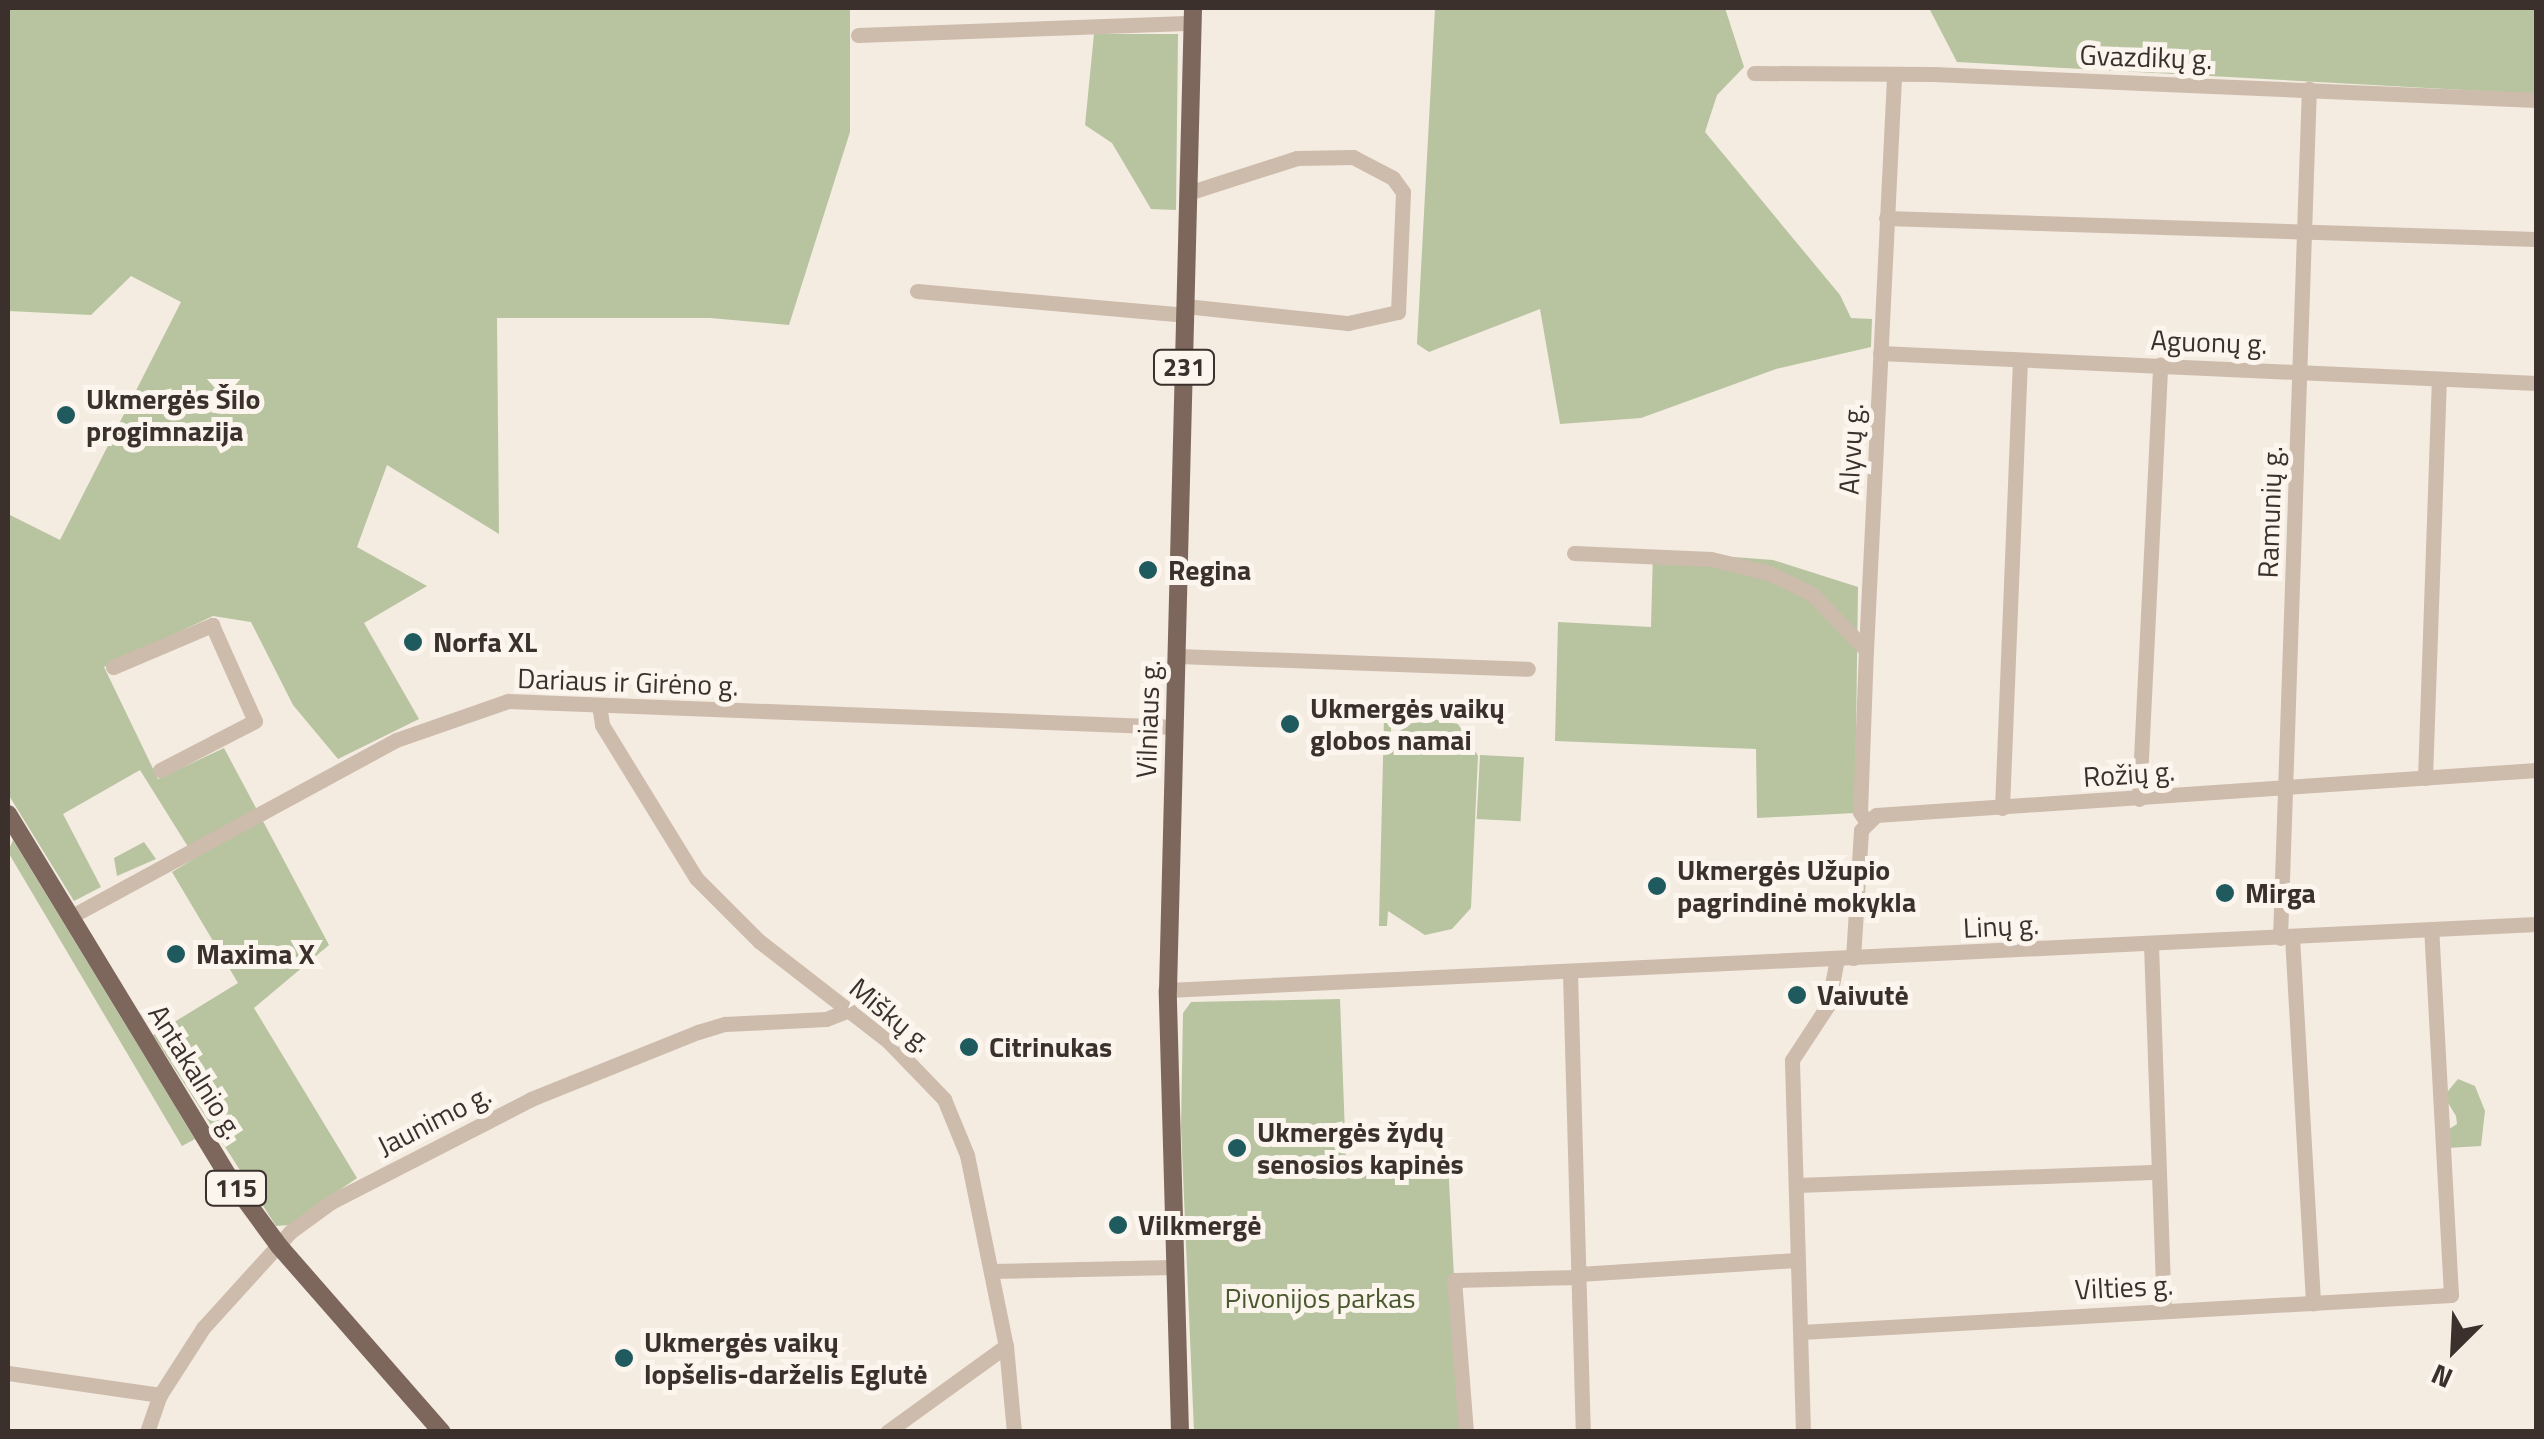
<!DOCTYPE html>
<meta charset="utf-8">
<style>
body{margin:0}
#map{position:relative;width:2544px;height:1439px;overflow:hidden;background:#f4ebe1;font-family:"Titillium Web",sans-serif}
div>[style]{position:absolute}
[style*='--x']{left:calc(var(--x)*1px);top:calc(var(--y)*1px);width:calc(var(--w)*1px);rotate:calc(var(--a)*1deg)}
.green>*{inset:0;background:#b8c4a0;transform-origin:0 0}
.minor>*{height:15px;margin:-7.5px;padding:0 7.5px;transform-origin:7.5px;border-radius:7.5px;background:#cdbbac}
.major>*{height:18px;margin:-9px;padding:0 9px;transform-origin:9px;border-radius:9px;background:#7d675c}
.dots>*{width:28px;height:28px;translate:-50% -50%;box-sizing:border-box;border:5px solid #fbf5ee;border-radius:50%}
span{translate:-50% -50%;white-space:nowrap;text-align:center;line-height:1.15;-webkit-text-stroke:10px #fbf5ee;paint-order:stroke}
.shield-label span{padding:2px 8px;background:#fbf5ee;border:2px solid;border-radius:8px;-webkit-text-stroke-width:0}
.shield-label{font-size:25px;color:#3b302b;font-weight:700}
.street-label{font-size:28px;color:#3b302b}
.poi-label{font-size:28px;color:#3b302b;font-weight:700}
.left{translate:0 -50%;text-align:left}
.park-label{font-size:28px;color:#4a5a2e}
.frame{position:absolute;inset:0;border:10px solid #3b302b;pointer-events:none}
.north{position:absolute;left:2404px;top:1299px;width:100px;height:100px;-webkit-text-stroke:8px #fbf5ee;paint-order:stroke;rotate:204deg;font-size:28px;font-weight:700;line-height:40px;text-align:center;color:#3b302b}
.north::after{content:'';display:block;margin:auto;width:35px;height:45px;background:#3b302b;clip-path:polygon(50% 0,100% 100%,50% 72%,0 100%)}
</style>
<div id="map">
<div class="green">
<i style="clip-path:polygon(8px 8px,850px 8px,850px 132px,789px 325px,710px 318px,497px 318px,499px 534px,387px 465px,357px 547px,427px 586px,364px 623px,419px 719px,338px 759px,293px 705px,251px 622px,213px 616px,104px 667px,158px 779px,224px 748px,329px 945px,254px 1008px,357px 1178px,289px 1225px,276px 1226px,153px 1035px,238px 983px,172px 872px,195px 858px,140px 770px,63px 814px,101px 887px,74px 901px,8px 794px,8px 514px,60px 540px,181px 302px,131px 276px,91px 315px,8px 311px)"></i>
<i style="clip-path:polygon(1435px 8px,1725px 8px,1744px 67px,1717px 95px,1705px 132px,1840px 295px,1851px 318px,1872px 319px,1871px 347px,1776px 369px,1641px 418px,1560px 424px,1540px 309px,1429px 352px,1417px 344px)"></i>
<i style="clip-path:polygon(1929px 8px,2536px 8px,2536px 94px,1957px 62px)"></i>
<i style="clip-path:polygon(1094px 34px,1178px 34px,1176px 210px,1151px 209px,1112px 143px,1085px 125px)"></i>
<i style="clip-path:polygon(1653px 551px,1773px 560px,1858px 587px,1855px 813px,1757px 818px,1756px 749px,1555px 741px,1558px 622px,1651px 627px)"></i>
<i style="clip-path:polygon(1421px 717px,1458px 724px,1478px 756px,1471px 908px,1452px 929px,1425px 935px,1388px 911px,1387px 926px,1379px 926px,1384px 718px,1391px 718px,1391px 737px)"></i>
<i style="left:1480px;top:755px;width:44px;height:64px;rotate:3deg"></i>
<i style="clip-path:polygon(13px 840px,195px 1139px,182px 1146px,8px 852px)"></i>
<i style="clip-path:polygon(144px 842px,156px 859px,117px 876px,114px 858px)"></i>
<i style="clip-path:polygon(1340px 999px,1346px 1161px,1448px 1162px,1462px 1431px,1194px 1431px,1181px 1128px,1183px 1013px,1191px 1002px)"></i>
<i style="clip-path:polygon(2458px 1079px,2475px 1086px,2485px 1111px,2481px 1146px,2447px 1148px,2446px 1131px,2457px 1124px,2456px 1116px,2444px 1096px)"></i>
</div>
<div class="minor">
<i style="--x:858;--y:35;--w:335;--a:-2.1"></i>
<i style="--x:1754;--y:73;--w:179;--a:0.3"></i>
<i style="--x:1933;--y:74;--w:604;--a:2.47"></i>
<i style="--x:1886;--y:218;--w:650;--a:1.85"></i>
<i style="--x:917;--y:291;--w:268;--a:5.1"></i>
<i style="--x:1185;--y:306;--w:164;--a:6"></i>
<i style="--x:1348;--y:323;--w:51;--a:-12.4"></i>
<i style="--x:1398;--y:312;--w:120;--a:-87.6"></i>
<i style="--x:1403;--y:192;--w:17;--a:-126"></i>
<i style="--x:1393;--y:178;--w:45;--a:-152.3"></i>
<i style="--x:1353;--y:157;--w:56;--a:179"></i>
<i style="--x:1297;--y:158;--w:114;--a:162.2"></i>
<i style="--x:1880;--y:353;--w:657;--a:2.62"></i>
<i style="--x:1574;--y:553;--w:137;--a:2.5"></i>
<i style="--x:1711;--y:559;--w:60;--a:13.6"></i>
<i style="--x:1769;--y:573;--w:48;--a:26"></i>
<i style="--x:1812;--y:594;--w:78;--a:46"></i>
<i style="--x:1178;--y:656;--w:350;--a:2.1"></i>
<i style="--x:113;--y:667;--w:108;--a:-23"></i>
<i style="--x:212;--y:625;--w:105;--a:65.9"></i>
<i style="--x:255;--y:721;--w:107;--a:152.7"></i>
<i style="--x:599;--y:705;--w:20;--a:81"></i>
<i style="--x:602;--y:725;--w:180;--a:58.4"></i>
<i style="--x:696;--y:878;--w:89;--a:45"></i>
<i style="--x:759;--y:941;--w:163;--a:37.8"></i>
<i style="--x:888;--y:1041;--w:81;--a:46"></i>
<i style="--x:944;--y:1099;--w:61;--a:67.7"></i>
<i style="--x:967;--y:1155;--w:195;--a:78.5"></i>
<i style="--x:1006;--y:1346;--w:86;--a:84.7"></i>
<i style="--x:2425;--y:778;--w:399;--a:-88"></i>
<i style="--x:2139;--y:799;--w:435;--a:-87.2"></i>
<i style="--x:2002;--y:808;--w:446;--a:-87.7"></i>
<i style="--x:1866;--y:821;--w:11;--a:-124"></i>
<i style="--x:1860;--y:812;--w:162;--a:-87.9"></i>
<i style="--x:1866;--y:650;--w:573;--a:-87.2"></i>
<i style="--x:70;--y:917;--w:371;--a:-28.5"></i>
<i style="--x:396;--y:740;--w:119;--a:-19.2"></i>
<i style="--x:508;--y:701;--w:668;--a:2.23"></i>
<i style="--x:2292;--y:937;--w:367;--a:86.7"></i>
<i style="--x:2280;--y:938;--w:850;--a:-88.05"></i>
<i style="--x:2151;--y:944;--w:366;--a:88"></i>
<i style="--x:1853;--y:958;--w:128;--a:-86.4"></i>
<i style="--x:1861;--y:830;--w:21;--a:-45"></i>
<i style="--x:1876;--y:815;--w:662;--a:-3.9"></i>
<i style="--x:1570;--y:973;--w:459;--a:88.4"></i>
<i style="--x:1168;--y:990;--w:1370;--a:-2.76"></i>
<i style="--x:1797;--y:1185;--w:361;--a:-2.1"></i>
<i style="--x:991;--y:1271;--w:181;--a:-1.3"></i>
<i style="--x:1579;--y:1274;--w:218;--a:-3.7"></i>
<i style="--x:1801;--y:1332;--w:651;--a:-3.26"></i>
<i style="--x:2451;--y:1295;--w:366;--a:-93.1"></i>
<i style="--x:8;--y:1373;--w:154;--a:8.2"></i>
<i style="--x:147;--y:1432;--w:39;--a:-71"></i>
<i style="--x:160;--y:1395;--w:80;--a:-57.3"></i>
<i style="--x:203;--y:1328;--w:130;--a:-47.8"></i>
<i style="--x:290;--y:1232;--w:51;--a:-36.2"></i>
<i style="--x:331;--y:1202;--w:225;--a:-27.2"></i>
<i style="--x:531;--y:1099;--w:180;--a:-21.9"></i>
<i style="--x:698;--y:1032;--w:28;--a:-17"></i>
<i style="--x:725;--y:1024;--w:101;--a:-2.8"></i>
<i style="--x:826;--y:1019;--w:25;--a:-21"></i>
<i style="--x:887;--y:1432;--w:147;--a:-35.9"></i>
<i style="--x:1466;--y:1432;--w:152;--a:-94.5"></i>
<i style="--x:1454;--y:1280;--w:125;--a:-1.4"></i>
<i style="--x:1803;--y:1432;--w:372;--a:-91.7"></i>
<i style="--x:1792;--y:1060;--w:66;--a:-56.8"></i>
<i style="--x:1828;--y:1005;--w:47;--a:-78.9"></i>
</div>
<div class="major">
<i style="--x:8;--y:814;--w:431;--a:58.7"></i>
<i style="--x:232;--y:1182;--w:79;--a:53.7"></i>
<i style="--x:279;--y:1246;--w:247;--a:48.8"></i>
<i style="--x:1180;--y:1432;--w:442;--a:-91.6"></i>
<i style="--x:1168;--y:990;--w:982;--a:-88.54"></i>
</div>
<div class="dots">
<i style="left:66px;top:415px;background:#1f5a5e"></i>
<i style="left:1148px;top:570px;background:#1f5a5e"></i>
<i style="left:413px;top:642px;background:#1f5a5e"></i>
<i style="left:1290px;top:724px;background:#1f5a5e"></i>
<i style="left:1657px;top:886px;background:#1f5a5e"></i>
<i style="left:2225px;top:893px;background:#1f5a5e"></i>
<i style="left:176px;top:954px;background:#1f5a5e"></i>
<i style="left:1797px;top:995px;background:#1f5a5e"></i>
<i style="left:969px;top:1047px;background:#1f5a5e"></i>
<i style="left:1237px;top:1148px;background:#1f5a5e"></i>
<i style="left:1118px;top:1225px;background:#1f5a5e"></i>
<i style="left:624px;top:1358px;background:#1f5a5e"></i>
</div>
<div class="shield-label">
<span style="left:1184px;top:367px">231</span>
<span style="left:236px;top:1188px">115</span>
</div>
<div class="street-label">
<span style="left:2146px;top:57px;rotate:2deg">Gvazdikų g.</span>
<span style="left:2209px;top:342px;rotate:2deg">Aguonų g.</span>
<span style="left:1851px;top:449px;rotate:-87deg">Alyvų g.</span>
<span style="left:2270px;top:512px;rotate:-88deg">Ramunių g.</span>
<span style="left:628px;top:682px;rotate:2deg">Dariaus ir Girėno g.</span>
<span style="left:1148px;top:719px;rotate:-88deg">Vilniaus g.</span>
<span style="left:2129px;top:774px;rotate:-4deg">Rožių g.</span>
<span style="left:2001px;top:926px;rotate:-3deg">Linų g.</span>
<span style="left:891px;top:1015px;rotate:40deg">Miškų g.</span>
<span style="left:196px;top:1072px;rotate:58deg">Antakalnio g.</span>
<span style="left:434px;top:1120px;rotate:-27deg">Jaunimo g.</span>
<span style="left:2124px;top:1287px;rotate:-3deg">Vilties g.</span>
</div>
<div class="poi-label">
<span class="left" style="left:86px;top:415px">Ukmergės Šilo<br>progimnazija</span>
<span class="left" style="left:1168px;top:570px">Regina</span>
<span class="left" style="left:433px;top:642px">Norfa XL</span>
<span class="left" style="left:1310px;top:724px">Ukmergės vaikų<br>globos namai</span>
<span class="left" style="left:1677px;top:886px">Ukmergės Užupio<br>pagrindinė mokykla</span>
<span class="left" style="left:2245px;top:893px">Mirga</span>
<span class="left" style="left:196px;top:954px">Maxima X</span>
<span class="left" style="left:1817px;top:995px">Vaivutė</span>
<span class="left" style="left:989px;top:1047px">Citrinukas</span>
<span class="left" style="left:1257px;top:1148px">Ukmergės žydų<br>senosios kapinės</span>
<span class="left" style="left:1138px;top:1225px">Vilkmergė</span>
<span class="left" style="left:644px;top:1358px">Ukmergės vaikų<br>lopšelis-darželis Eglutė</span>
</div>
<div class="park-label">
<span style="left:1320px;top:1298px">Pivonijos parkas</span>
</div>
<div class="frame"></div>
<div class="north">N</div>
</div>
